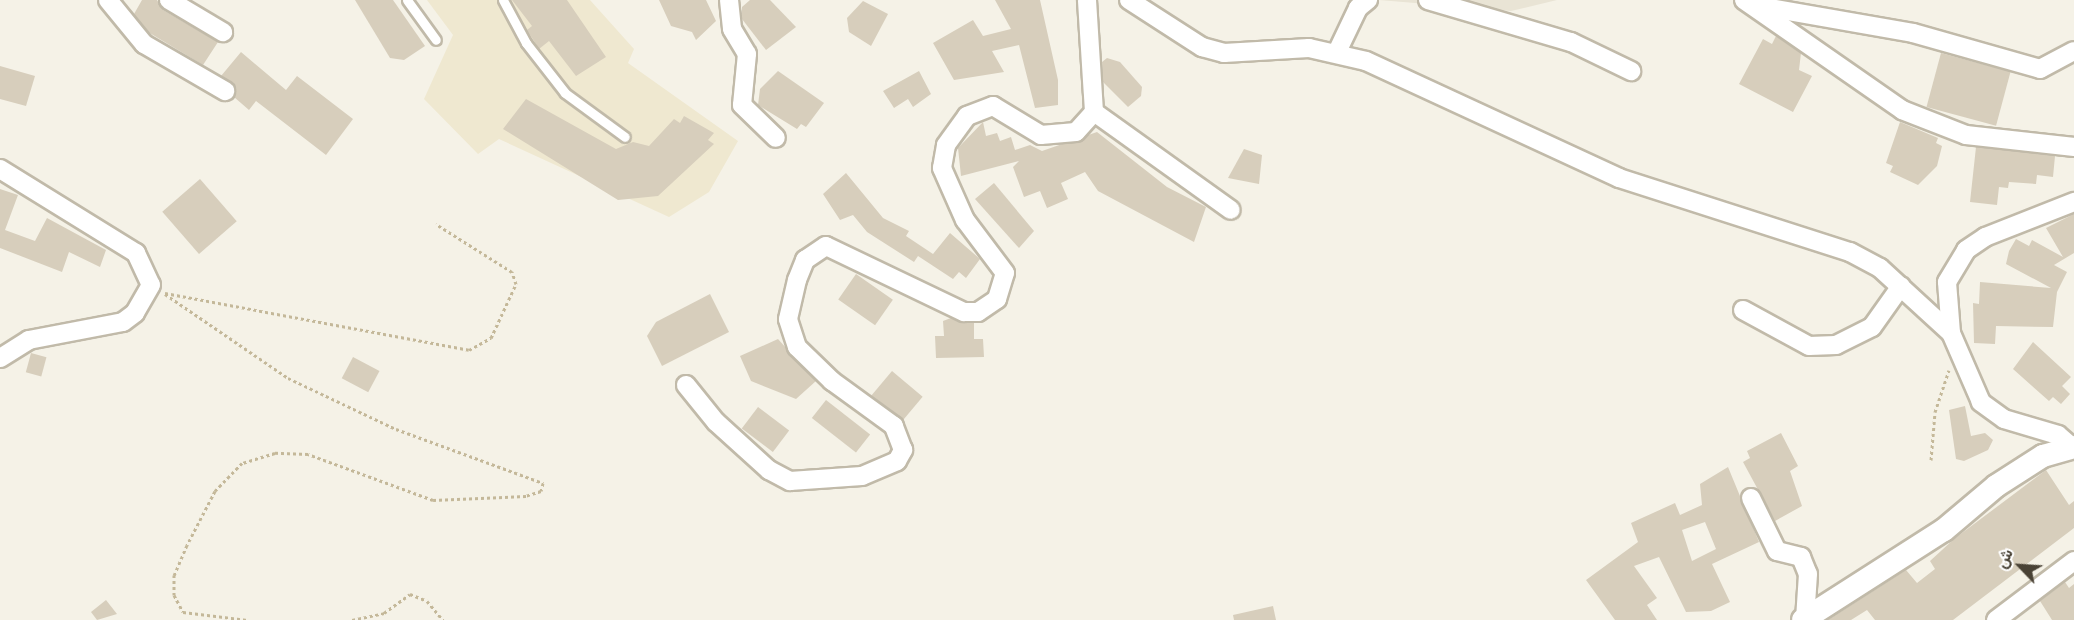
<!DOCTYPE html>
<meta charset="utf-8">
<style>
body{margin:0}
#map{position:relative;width:2074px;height:620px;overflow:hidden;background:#f5f2e7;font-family:Mulish,Vazirmatn,sans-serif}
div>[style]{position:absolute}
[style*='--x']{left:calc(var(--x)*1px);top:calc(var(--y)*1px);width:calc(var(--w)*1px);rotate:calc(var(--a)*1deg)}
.residential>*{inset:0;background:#e9e4d5}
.education>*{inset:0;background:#efe8d0}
.building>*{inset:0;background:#d7cebc;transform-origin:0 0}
.path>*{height:3px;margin-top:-1.5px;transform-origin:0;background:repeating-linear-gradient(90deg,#c4b899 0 3px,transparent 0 6px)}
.roads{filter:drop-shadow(2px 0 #c1baa9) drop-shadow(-2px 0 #c1baa9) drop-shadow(0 2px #c1baa9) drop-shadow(0 -2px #c1baa9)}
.service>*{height:9px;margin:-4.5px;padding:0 4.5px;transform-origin:4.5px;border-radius:4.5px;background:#fff}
.minor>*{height:18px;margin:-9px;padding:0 9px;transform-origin:9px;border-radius:9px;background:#fff}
.tertiary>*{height:22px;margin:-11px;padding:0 11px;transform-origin:11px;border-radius:11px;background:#fff}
span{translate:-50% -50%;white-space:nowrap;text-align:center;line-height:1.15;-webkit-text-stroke:6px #fff;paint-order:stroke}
.north{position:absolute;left:1990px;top:536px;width:60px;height:60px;-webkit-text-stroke:4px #fff;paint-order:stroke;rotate:295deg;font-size:16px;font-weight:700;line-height:24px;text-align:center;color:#494235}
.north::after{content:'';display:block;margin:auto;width:21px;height:27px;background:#494235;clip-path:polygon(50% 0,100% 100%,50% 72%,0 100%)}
</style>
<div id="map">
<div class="residential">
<i style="clip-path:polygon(1379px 0,1557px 0,1511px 11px)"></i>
</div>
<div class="education">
<i style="clip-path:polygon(427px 0,590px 0,634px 49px,628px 63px,738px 141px,709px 192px,669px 217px,499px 139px,478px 154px,424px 99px,453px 35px)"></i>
</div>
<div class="building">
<i style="clip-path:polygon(142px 0,157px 0,163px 10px,218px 42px,203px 65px,148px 32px,134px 14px)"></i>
<i style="clip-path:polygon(355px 0,393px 0,425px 46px,404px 60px,390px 58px)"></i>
<i style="clip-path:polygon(512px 0,567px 0,606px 57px,576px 76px,549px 41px,539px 49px,527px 30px,532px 26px)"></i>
<i style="clip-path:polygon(659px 0,706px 0,716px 21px,696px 40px,692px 32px,671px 26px)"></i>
<i style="clip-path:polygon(750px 0,770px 0,796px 27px,766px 50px,742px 19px,742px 7px)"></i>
<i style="clip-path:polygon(995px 0,1040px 0,1058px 80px,1058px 105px,1035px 108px,1019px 45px,992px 51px,1004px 72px,954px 80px,933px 43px,973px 20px,983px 36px,1011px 29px)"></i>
<i style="clip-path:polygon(863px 1px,888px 14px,871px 46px,849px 32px,847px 18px)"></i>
<i style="clip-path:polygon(1776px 36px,1801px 53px,1799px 70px,1812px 76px,1793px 112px,1739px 84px,1763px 39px,1772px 44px)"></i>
<i style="clip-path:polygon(241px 52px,286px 90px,297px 76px,353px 119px,326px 155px,256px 101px,249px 110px,234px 97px,234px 85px,221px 76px)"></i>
<i style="left:1941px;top:53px;width:72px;height:56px;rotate:15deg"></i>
<i style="clip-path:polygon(1107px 58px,1120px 62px,1142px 87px,1141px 96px,1128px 107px,1103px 82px,1102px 62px)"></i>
<i style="clip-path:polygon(0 66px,35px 76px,26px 106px,0 99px)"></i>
<i style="clip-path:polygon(778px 71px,824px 103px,806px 127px,801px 124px,797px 129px,758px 105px,760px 89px)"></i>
<i style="clip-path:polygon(919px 71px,931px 94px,913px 107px,908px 99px,894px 108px,883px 91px)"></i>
<i style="clip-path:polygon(526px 99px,616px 149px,633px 142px,649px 146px,674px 119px,680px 123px,684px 116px,714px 133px,708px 140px,714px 144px,658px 196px,618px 200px,503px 129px)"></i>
<i style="clip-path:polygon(983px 122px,986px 136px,997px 133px,1000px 141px,1011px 137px,1015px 150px,1030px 145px,1042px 151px,1097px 132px,1167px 187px,1206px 207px,1194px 242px,1098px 191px,1085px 172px,1061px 183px,1068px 199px,1047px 208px,1040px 191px,1024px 197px,1013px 167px,1019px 161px,961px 176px,958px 148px)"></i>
<i style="clip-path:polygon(1900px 122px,1938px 138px,1936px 143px,1942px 146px,1937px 166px,1918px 185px,1890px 172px,1893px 166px,1886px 163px)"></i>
<i style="clip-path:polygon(1976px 147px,2055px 156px,2053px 177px,2037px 175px,2036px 184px,2009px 182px,2008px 188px,1999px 187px,1997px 205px,1970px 202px)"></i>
<i style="clip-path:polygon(1244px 149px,1262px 155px,1259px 184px,1228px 178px)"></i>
<i style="clip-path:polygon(846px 173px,883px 218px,909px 231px,906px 236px,933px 254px,950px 233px,980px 259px,966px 278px,959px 272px,953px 279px,918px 256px,914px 262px,867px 232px,853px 215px,840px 220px,823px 194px)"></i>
<i style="left:200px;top:179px;width:56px;height:50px;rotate:49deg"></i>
<i style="clip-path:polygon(994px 183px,1034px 231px,1019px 248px,975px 199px)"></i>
<i style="clip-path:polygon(0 189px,18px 195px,5px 230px,35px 241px,47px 218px,106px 250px,100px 267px,69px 252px,62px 272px,0 248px)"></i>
<i style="clip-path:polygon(2074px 214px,2074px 253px,2054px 265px,2067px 272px,2057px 292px,2053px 327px,1996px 326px,1995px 344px,1974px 343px,1973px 303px,1979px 304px,1980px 282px,2051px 288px,2006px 264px,2009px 251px,2016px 239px,2029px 246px,2032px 240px,2063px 257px,2046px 228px)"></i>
<i style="left:856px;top:274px;width:45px;height:31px;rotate:35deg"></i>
<i style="clip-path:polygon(710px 294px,729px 332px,662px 366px,647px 336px,656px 322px)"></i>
<i style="clip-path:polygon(951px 318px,974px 323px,974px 339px,983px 339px,984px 357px,936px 358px,935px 336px,944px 336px,943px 321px)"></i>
<i style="clip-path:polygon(778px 339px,816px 381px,796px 399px,751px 381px,740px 356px)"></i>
<i style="clip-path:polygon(2033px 342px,2071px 377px,2062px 386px,2070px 394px,2061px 404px,2053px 397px,2049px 401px,2013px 369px)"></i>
<i style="left:31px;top:353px;width:16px;height:20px;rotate:15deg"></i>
<i style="left:353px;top:357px;width:30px;height:24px;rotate:28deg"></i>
<i style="left:892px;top:371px;width:40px;height:32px;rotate:40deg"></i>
<i style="left:826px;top:400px;width:56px;height:23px;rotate:38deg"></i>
<i style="clip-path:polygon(1965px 406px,1971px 436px,1985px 433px,1993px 440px,1988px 450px,1964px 461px,1956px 459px,1949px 410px)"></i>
<i style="left:758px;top:407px;width:39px;height:27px;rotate:37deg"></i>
<i style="clip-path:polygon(1781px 433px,1798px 466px,1790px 471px,1802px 506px,1775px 521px,1743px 462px,1750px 458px,1747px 451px)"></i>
<i style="clip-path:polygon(evenodd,1728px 467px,1759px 542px,1712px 564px,1730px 602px,1711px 611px,1686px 612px,1659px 557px,1634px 566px,1657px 598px,1647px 605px,1657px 620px,1615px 620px,1586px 580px,1638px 542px,1631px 523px,1675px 503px,1680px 515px,1702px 505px,1700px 484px,1728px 467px,1705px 522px,1716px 549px,1692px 561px,1682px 530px,1705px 522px)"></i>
<i style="clip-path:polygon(2046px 470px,2069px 505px,2074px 501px,2074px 528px,1953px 620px,1875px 620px,1867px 610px,1851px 620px,1828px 620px,1906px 570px,1917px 583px,1935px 569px,1930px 561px,1954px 539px)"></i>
<i style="clip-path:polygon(2065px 582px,2069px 588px,2074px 584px,2074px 620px,2052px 620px,2040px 601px)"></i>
<i style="clip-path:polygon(106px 600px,117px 614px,97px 620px,91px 612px)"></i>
<i style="clip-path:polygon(1273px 606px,1276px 620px,1234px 620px,1233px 615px)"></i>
</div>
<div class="path">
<i style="--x:165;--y:293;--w:309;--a:10.6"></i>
<i style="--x:469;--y:350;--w:25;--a:-29"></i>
<i style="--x:491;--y:338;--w:60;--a:-65.2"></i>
<i style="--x:516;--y:284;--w:13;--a:-108"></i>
<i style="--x:512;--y:272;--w:90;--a:-147.7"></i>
<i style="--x:165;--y:294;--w:149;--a:34.3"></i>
<i style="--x:288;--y:378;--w:119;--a:25.3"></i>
<i style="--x:396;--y:429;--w:157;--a:20.2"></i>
<i style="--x:543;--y:483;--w:8;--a:104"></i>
<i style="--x:541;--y:491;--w:16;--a:162"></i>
<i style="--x:526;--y:496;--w:93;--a:177.5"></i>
<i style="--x:433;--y:500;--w:133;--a:-159.8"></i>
<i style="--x:308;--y:454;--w:33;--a:-178"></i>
<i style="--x:275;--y:453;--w:34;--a:163"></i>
<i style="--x:242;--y:463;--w:39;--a:134"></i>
<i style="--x:215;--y:491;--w:61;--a:117.4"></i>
<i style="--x:187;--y:545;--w:33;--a:113"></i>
<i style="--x:174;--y:575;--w:20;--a:90"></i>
<i style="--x:174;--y:595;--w:19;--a:62"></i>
<i style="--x:183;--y:612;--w:65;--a:7"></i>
<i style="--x:1931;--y:460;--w:48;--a:-85.2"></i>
<i style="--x:1935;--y:412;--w:44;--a:-71.6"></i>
<i style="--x:352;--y:620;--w:33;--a:-12"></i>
<i style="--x:384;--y:613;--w:32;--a:-36"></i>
<i style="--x:410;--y:594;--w:18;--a:22"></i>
<i style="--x:427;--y:601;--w:25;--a:50"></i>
</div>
<div class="roads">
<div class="service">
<i style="--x:407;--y:0;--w:49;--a:54.1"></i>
<i style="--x:503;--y:0;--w:49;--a:61.9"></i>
<i style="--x:526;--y:43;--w:63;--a:52"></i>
<i style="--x:565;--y:93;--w:74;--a:36.3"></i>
</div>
<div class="minor">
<i style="--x:108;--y:0;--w:57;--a:50.7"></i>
<i style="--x:144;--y:44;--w:94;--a:30.1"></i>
<i style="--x:169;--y:0;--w:63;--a:30.7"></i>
<i style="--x:729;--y:0;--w:29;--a:84"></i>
<i style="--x:732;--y:29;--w:29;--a:59"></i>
<i style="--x:747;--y:54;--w:51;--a:95.6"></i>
<i style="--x:742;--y:105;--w:47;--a:44.1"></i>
<i style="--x:1129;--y:0;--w:87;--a:32.8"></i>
<i style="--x:1202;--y:47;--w:23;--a:15"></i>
<i style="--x:1224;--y:53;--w:85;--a:-3.4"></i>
<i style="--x:1309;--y:48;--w:58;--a:12.8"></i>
<i style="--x:1366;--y:61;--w:279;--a:24.8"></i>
<i style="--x:1619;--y:178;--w:243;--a:17.8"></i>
<i style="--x:1850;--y:252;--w:34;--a:28"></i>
<i style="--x:1880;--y:268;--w:96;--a:42.5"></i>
<i style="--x:1428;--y:0;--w:149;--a:16.4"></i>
<i style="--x:1571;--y:42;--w:67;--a:25.8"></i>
<i style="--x:1744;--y:0;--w:193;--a:34.8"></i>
<i style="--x:1902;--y:110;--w:69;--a:21.3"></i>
<i style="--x:1966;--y:135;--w:109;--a:6.3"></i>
<i style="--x:1759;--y:6;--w:156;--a:9.9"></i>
<i style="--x:1913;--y:33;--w:132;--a:15.8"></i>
<i style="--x:2040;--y:69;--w:38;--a:-28"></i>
<i style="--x:1337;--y:52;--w:49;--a:-64.5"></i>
<i style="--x:1358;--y:8;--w:13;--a:-39"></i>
<i style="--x:1094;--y:112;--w:168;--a:35.6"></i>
<i style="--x:0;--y:169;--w:160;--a:31.7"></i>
<i style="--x:136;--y:253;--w:35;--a:65"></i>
<i style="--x:151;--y:285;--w:32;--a:120"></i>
<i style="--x:135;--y:313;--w:15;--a:143"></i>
<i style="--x:123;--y:322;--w:96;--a:169.2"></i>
<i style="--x:29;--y:340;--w:34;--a:148"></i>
<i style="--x:1743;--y:310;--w:75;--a:28.6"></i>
<i style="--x:1809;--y:346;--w:27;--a:-2"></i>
<i style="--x:1836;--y:345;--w:40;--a:-26.6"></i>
<i style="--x:1872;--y:327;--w:50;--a:-54.7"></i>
<i style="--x:686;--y:385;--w:48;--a:51"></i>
<i style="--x:716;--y:422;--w:72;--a:42.2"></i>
<i style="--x:769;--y:470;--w:24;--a:28"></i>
<i style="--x:790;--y:481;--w:72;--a:-4"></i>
<i style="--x:862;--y:476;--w:38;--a:-23"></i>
<i style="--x:897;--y:461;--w:13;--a:-61"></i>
<i style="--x:903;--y:450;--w:26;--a:-111"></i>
<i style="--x:894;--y:426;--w:77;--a:-144"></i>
<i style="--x:832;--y:381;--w:49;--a:-135.8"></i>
<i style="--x:797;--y:347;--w:29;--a:-108"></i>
<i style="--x:788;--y:319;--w:40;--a:-77"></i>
<i style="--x:797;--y:280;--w:22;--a:-68"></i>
<i style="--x:805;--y:260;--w:25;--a:-34"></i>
<i style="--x:826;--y:246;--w:153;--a:25.6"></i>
<i style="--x:964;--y:312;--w:14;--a:0"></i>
<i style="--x:978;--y:312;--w:23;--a:-34"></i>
<i style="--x:997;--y:299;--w:27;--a:-73"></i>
<i style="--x:1005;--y:273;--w:66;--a:-127"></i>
<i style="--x:965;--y:220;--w:57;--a:-113.9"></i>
<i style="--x:942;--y:168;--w:23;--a:-80"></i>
<i style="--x:946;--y:145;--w:36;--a:-54"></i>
<i style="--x:967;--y:116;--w:28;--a:-21"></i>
<i style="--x:993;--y:106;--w:56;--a:31.1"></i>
<i style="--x:1041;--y:135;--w:35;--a:-5"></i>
<i style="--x:1076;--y:132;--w:27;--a:-48"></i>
<i style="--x:1094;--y:112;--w:112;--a:-93.6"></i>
<i style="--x:2072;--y:447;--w:18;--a:-139"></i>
<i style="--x:2058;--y:435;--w:56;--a:-163.5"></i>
<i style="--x:2004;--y:419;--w:29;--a:-144"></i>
<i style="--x:1981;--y:402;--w:75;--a:-113.5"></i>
<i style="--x:1951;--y:333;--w:51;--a:-94.5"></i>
<i style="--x:1947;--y:282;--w:37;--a:-59"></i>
<i style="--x:1966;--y:250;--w:23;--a:-34"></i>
<i style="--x:1985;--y:237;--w:96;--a:-21.5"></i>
<i style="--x:1751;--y:498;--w:59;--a:63.9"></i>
<i style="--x:1777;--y:551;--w:25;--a:14"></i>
<i style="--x:1801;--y:557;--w:18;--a:68"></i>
<i style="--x:1808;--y:574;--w:45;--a:93.8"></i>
<i style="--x:1996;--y:620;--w:98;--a:-37.1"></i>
</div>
<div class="tertiary">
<i style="--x:1803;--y:620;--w:167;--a:-32.6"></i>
<i style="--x:1944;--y:530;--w:68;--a:-40.2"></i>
<i style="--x:1996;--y:486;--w:56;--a:-32.6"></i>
<i style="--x:2043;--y:456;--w:32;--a:-16"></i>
</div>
</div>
<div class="north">ش</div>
</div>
